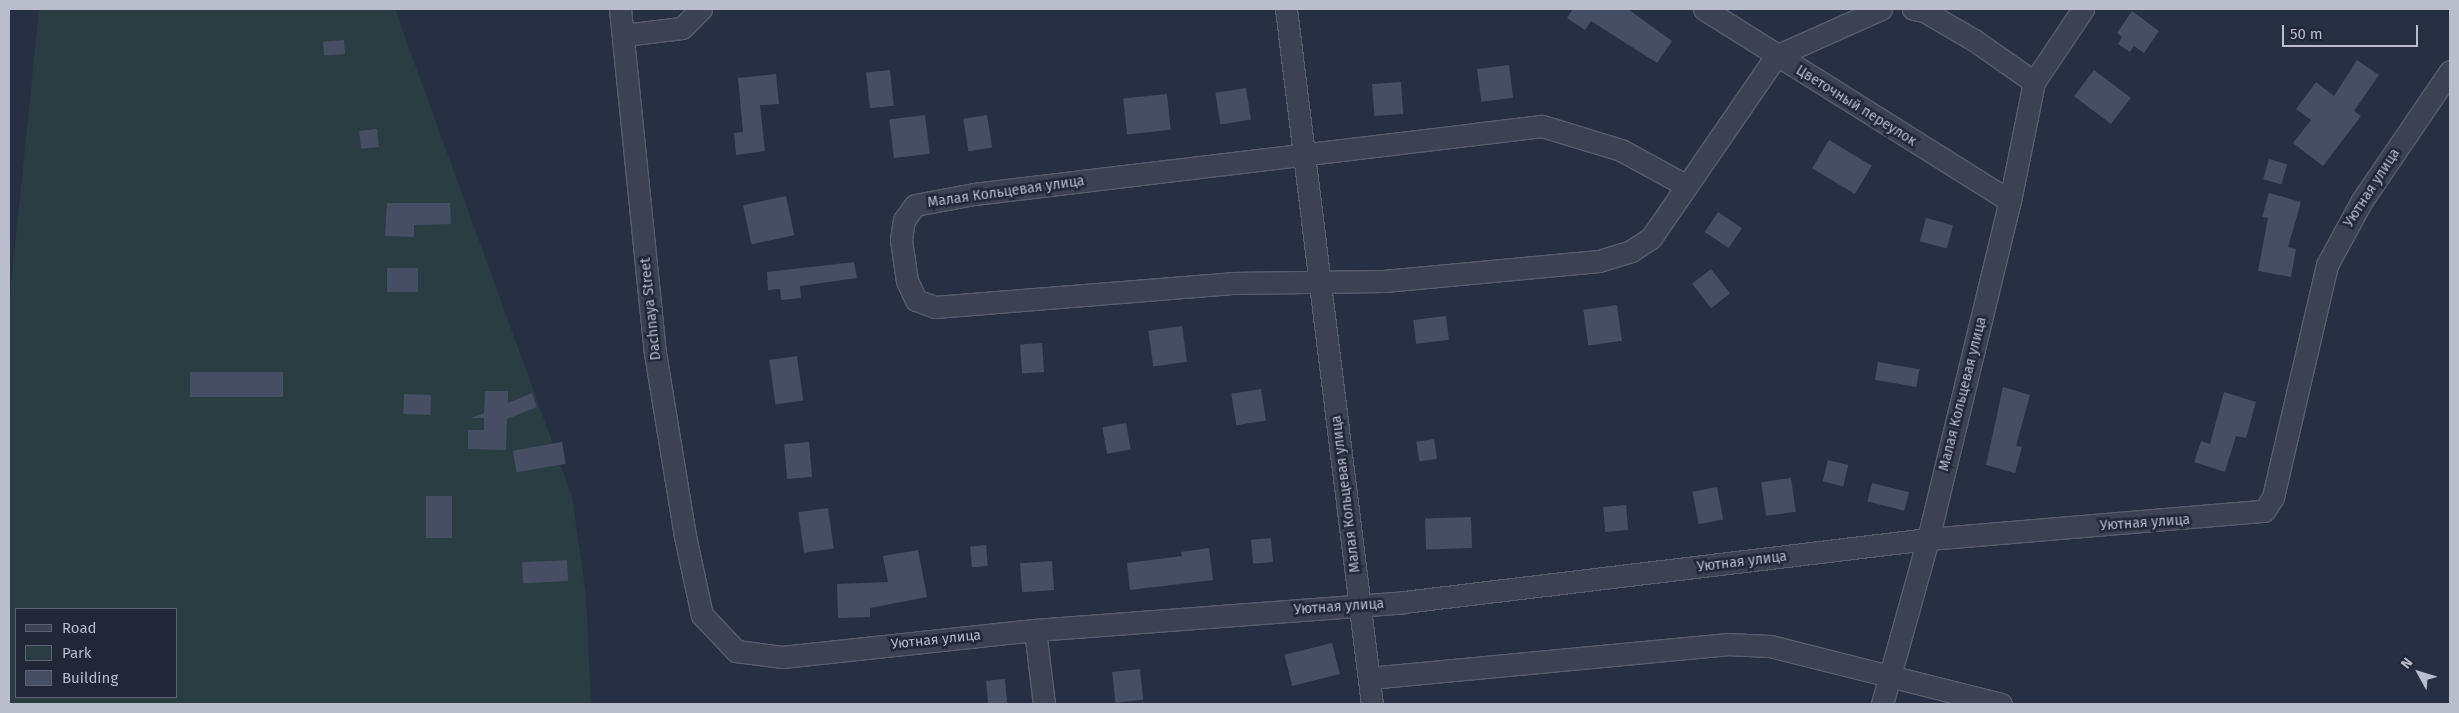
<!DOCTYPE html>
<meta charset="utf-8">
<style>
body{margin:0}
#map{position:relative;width:2459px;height:713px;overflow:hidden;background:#272f42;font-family:"Fira Sans",sans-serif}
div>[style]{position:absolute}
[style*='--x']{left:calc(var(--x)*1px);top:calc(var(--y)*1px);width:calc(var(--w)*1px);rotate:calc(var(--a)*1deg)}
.green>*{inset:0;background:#293d43}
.building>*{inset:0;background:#464e64;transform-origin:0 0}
.roads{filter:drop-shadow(1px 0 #575d6c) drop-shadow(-1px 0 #575d6c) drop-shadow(0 1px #575d6c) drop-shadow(0 -1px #575d6c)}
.minor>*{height:21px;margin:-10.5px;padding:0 10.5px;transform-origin:10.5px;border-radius:10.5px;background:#3b4252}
span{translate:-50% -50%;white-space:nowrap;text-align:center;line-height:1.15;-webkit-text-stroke:5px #202737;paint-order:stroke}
.street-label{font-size:14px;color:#b9bdcc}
.frame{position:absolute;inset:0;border:10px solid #b9bdcc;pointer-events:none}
.legend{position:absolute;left:15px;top:608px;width:162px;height:90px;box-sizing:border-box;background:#202737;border:1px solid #5d6373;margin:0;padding:6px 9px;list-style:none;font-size:15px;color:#b9bdcc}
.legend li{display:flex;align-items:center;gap:10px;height:25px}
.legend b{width:25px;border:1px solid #5d6373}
.north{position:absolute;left:2394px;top:648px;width:50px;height:50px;-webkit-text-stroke:4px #202737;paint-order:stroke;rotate:309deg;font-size:14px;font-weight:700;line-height:20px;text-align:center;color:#b9bdcc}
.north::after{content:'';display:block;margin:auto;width:18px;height:22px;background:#b9bdcc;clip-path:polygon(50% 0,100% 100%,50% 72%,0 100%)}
.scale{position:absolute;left:2282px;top:25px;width:136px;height:22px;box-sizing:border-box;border:2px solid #b9bdcc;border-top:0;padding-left:6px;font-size:15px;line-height:18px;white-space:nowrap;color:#b9bdcc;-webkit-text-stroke:4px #202737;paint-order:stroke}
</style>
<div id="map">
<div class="green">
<i style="clip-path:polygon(evenodd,39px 9px,395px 9px,572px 496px,586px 594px,591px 704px,9px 704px,9px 306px,39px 9px,16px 609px,176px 609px,176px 697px,16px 697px,16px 609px)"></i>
</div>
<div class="building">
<i style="clip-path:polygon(1573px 9px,1628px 9px,1672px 41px,1657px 63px,1591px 21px,1585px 30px,1567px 18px)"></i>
<i style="clip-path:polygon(2132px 11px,2159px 31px,2144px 53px,2134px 46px,2130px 52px,2118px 44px,2122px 37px,2117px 33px)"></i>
<i style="left:344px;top:40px;width:14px;height:21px;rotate:86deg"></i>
<i style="clip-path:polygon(2357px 60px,2379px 75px,2354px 111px,2361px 116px,2323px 166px,2293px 143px,2311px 120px,2296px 109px,2316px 82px,2334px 96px)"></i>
<i style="left:1509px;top:65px;width:33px;height:32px;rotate:83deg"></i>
<i style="left:890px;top:70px;width:36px;height:24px;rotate:84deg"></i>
<i style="left:2094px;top:70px;width:46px;height:33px;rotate:37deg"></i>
<i style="clip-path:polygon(776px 74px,779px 104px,760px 105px,765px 151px,736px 155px,734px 133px,743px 132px,738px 78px)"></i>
<i style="left:1401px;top:82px;width:32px;height:29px;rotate:86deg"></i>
<i style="left:1246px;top:88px;width:32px;height:31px;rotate:81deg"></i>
<i style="left:1167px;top:94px;width:36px;height:44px;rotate:84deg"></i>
<i style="left:925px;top:115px;width:39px;height:36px;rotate:83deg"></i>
<i style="left:987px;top:115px;width:33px;height:24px;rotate:81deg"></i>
<i style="left:377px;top:129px;width:18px;height:18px;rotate:84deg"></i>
<i style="left:1829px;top:140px;width:50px;height:33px;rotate:31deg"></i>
<i style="left:2269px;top:159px;width:19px;height:21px;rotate:16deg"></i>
<i style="clip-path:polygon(2269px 193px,2301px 202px,2288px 247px,2296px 249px,2291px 277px,2258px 271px,2268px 218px,2262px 217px)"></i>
<i style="left:786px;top:196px;width:40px;height:44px;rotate:78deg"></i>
<i style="clip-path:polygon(387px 203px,450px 203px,451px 224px,414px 225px,414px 237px,385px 236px)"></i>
<i style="left:1718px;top:212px;width:29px;height:24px;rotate:34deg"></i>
<i style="left:1926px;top:218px;width:28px;height:24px;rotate:15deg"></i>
<i style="clip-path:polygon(854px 262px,857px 278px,800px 286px,801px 298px,781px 300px,780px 289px,768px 290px,767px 272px)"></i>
<i style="left:387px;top:268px;width:31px;height:24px"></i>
<i style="left:1711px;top:269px;width:31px;height:24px;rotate:52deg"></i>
<i style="left:1617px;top:305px;width:36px;height:34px;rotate:82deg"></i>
<i style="left:1446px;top:316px;width:24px;height:33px;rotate:83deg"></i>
<i style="left:1182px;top:326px;width:36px;height:34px;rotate:82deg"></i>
<i style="left:1042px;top:343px;width:29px;height:22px;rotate:86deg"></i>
<i style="left:797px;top:356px;width:45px;height:28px;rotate:82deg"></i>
<i style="left:1878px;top:362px;width:42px;height:18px;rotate:10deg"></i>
<i style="left:190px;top:372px;width:93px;height:25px"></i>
<i style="clip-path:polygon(2003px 387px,2030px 395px,2016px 446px,2022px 447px,2015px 473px,1986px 465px)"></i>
<i style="left:1261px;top:389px;width:32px;height:30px;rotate:81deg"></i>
<i style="clip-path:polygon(485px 391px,508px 391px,508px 403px,532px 393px,537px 407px,507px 419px,506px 450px,468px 449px,468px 430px,484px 430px,484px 418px,471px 418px,484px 413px)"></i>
<i style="clip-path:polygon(2224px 392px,2256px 402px,2246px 438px,2236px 436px,2225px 472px,2194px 462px,2201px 441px,2210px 444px)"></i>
<i style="left:404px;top:394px;width:27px;height:20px;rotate:2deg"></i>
<i style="left:1126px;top:423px;width:27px;height:24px;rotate:80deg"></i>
<i style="left:1434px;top:439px;width:20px;height:18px;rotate:81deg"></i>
<i style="left:562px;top:442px;width:22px;height:50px;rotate:80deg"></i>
<i style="left:809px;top:442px;width:35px;height:25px;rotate:85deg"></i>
<i style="left:1828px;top:460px;width:21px;height:22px;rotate:14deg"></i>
<i style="left:1791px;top:478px;width:34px;height:30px;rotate:82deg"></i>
<i style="left:1872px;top:483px;width:38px;height:19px;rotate:14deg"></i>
<i style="left:1717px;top:487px;width:33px;height:25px;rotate:79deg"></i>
<i style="left:426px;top:496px;width:26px;height:42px"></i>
<i style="left:1626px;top:505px;width:25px;height:23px;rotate:85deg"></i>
<i style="left:828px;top:508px;width:41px;height:30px;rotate:82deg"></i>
<i style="left:1471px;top:517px;width:31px;height:46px;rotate:88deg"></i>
<i style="left:1271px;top:538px;width:24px;height:20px;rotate:85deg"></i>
<i style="left:986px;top:545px;width:21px;height:16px;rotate:85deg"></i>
<i style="clip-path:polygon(1209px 548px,1213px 580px,1130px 590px,1127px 563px,1182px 556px,1181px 552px)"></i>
<i style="clip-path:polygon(918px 550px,927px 597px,870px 608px,870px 617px,838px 618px,837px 584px,888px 582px,883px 556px)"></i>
<i style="left:567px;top:560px;width:21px;height:45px;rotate:87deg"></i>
<i style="left:1052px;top:561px;width:29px;height:32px;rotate:86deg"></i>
<i style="left:1332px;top:643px;width:32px;height:49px;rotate:76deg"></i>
<i style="left:1140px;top:669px;width:31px;height:28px;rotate:84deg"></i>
<i style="left:1005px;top:679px;width:25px;height:19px;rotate:85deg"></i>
</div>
<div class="roads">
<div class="minor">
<i style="--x:620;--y:9;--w:346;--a:84.2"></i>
<i style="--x:655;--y:353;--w:185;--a:80.7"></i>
<i style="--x:685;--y:536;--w:81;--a:77.9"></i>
<i style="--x:702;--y:615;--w:50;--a:46.6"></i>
<i style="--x:736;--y:651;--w:46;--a:7.4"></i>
<i style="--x:782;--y:657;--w:254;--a:-6.1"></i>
<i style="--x:1035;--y:630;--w:370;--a:-4.3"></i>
<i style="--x:1404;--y:602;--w:528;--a:-6.86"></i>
<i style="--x:1928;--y:539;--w:337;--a:-4.8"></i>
<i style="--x:2264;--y:511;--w:17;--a:-57"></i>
<i style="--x:2273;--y:497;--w:238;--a:-76.9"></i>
<i style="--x:2327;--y:265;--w:72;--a:-61.6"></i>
<i style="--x:2361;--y:202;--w:158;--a:-55.8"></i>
<i style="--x:1286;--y:9;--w:700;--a:82.95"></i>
<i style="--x:1704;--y:9;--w:361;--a:32.1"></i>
<i style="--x:1913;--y:9;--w:11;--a:10"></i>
<i style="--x:1924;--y:11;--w:58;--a:30.1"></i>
<i style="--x:1974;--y:40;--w:73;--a:35"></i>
<i style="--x:624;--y:35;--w:58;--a:-6.9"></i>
<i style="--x:682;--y:28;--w:27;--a:-45"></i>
<i style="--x:1685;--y:185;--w:73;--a:-151.3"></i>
<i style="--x:1621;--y:150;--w:83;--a:-163.1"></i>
<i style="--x:1542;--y:126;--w:572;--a:173.17"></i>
<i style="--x:974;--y:194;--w:60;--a:169.4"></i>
<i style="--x:915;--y:205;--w:19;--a:126"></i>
<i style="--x:904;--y:220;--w:20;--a:99"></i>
<i style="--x:901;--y:240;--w:41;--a:81.7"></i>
<i style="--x:907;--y:281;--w:21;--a:65"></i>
<i style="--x:916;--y:300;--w:20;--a:20"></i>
<i style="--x:935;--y:307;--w:298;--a:-4.6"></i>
<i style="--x:1232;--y:283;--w:152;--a:-0.8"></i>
<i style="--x:1384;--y:281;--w:216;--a:-5.3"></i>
<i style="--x:1599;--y:261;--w:34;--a:-17"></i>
<i style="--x:1631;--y:251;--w:24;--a:-33"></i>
<i style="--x:1651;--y:238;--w:221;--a:-55.5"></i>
<i style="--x:1776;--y:56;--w:115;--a:-24.1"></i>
<i style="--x:1035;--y:630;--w:75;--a:83.1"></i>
<i style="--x:1369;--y:678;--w:359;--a:-5.4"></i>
<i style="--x:1726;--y:644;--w:44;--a:2.6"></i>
<i style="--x:1770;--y:646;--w:238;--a:14.1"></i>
<i style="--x:1882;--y:704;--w:171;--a:-74.4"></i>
<i style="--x:1928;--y:539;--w:348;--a:-76.4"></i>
<i style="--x:2010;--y:201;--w:121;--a:-78.6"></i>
<i style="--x:2034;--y:82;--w:88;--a:-56.1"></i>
</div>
</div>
<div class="street-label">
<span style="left:1856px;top:106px;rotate:32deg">Цветочный переулок</span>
<span style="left:2372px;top:188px;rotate:-57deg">Уютная улица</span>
<span style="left:1006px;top:192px;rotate:-8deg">Малая Кольцевая улица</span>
<span style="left:651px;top:309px;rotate:-96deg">Dachnaya Street</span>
<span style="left:1963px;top:394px;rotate:-76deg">Малая Кольцевая улица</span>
<span style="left:1346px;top:494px;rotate:-97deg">Малая Кольцевая улица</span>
<span style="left:2145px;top:523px;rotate:-4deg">Уютная улица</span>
<span style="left:1742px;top:562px;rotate:-7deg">Уютная улица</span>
<span style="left:1339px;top:607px;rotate:-4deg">Уютная улица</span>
<span style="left:936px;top:640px;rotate:-6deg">Уютная улица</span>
</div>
<div class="frame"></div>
<ul class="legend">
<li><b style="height:6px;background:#3b4252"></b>Road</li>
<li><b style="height:14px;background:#293d43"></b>Park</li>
<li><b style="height:14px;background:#464e64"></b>Building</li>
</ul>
<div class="north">N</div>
<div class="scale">50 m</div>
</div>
